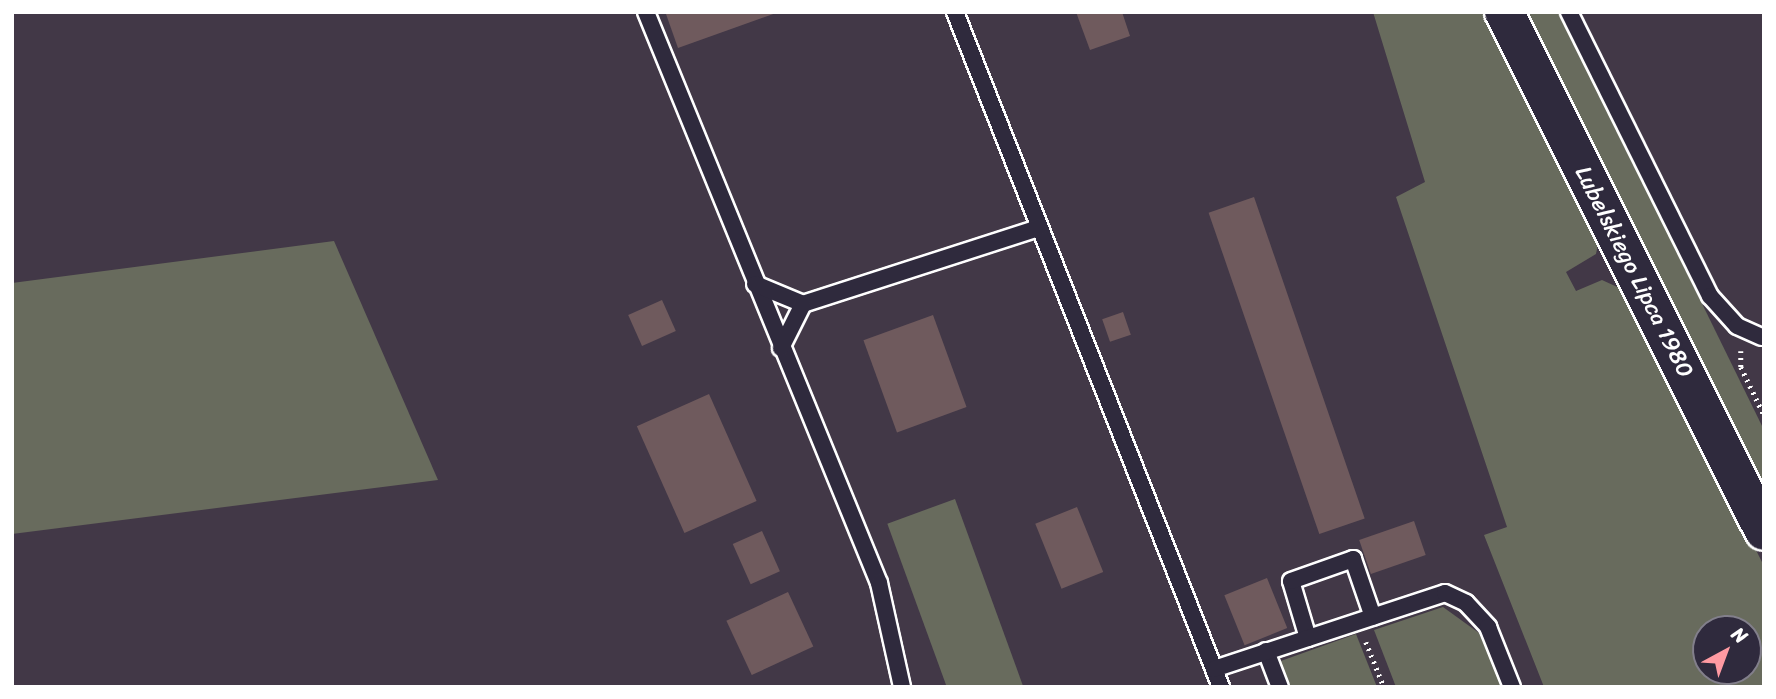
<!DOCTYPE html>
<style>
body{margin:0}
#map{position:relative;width:1776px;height:699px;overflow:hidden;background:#423847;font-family:Sriracha,sans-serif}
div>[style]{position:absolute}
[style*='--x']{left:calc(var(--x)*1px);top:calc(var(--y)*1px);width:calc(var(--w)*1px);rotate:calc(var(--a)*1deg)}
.green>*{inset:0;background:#686b5d;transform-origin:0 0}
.building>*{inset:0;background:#6f5a5d;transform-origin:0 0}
.path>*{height:4.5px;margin-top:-2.25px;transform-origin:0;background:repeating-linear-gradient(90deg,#fff 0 2px,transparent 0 7px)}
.roads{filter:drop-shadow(2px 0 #fff) drop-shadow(-2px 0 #fff) drop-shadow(0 2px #fff) drop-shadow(0 -2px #fff)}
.lane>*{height:16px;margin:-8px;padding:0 8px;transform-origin:8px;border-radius:8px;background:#2f2a3d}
.secondary>*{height:38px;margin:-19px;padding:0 19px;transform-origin:19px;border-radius:19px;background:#2f2a3d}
span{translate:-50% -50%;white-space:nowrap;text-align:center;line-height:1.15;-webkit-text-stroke:5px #2f2a3d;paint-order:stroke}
.street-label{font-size:23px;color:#fff}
.frame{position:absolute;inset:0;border:14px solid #fff;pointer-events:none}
.north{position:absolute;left:1692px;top:615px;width:70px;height:70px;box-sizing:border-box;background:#2f2a3d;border:2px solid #827f8b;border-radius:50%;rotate:41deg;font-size:19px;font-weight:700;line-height:28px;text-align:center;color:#fff}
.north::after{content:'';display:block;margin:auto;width:24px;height:32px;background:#ff9aa2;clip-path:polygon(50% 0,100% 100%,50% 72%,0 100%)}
</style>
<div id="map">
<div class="green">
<i style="clip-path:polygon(evenodd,1373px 12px,1487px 12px,1599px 239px,1596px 254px,1566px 272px,1576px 291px,1602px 280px,1626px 291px,1764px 566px,1764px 687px,1544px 687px,1484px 535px,1507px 527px,1396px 197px,1425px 182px,1373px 12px,1706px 629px,1748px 629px,1748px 671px,1706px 671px,1706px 629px)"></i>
<i style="clip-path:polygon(1524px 12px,1559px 12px,1764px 430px,1764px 494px)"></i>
<i style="clip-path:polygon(334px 241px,438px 480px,12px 534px,12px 283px)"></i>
<i style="left:955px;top:499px;width:201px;height:72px;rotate:70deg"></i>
<i style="clip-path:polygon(1443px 607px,1479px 633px,1502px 687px,1396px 687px,1374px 630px)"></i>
<i style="clip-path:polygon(1356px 634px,1377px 687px,1287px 687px,1278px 662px)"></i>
</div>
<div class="building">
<i style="clip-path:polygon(779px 12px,678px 48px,666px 14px,673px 12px)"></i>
<i style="clip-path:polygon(1076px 12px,1122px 12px,1130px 36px,1090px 50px)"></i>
<i style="left:1254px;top:197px;width:340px;height:48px;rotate:71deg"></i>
<i style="left:662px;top:300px;width:34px;height:37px;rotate:66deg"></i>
<i style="left:1123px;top:312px;width:24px;height:22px;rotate:71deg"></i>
<i style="left:933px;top:315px;width:98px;height:74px;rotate:70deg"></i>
<i style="left:709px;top:394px;width:117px;height:79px;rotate:66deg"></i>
<i style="left:1077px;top:507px;width:70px;height:45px;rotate:68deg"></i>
<i style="left:1414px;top:521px;width:36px;height:58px;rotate:71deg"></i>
<i style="left:762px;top:531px;width:44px;height:32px;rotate:66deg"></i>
<i style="left:1267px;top:578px;width:54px;height:46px;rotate:68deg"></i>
<i style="left:788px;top:592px;width:60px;height:68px;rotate:65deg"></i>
</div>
<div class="path">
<i style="--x:1741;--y:351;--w:16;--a:90"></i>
<i style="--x:1741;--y:367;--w:53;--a:64.4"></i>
<i style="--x:1366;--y:642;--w:48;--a:68.2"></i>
</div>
<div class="roads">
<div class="lane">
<i style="--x:646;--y:12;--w:617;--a:67.8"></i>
<i style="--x:879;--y:583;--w:107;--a:77.5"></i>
<i style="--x:955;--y:12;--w:726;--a:68.49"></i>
<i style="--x:1569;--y:12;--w:317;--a:63.6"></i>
<i style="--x:1710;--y:296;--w:40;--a:48"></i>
<i style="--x:1737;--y:326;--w:27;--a:24"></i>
<i style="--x:755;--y:284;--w:52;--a:22.6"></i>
<i style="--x:803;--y:304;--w:248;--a:-17.9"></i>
<i style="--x:781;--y:348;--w:49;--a:-63.4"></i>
<i style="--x:1308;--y:638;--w:59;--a:-106.6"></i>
<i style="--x:1291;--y:581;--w:66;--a:-19.5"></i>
<i style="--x:1353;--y:559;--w:61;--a:71"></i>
<i style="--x:1266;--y:651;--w:39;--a:69"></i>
<i style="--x:1214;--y:669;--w:243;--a:-18.2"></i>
<i style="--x:1445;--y:593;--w:23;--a:25"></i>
<i style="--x:1466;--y:603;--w:33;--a:47"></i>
<i style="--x:1488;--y:627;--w:65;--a:68.2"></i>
</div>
<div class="secondary">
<i style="--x:1504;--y:12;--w:580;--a:63.39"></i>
</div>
</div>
<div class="street-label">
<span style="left:1634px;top:272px;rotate:63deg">Lubelskiego Lipca 1980</span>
</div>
<div class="frame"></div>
<div class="north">N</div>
</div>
